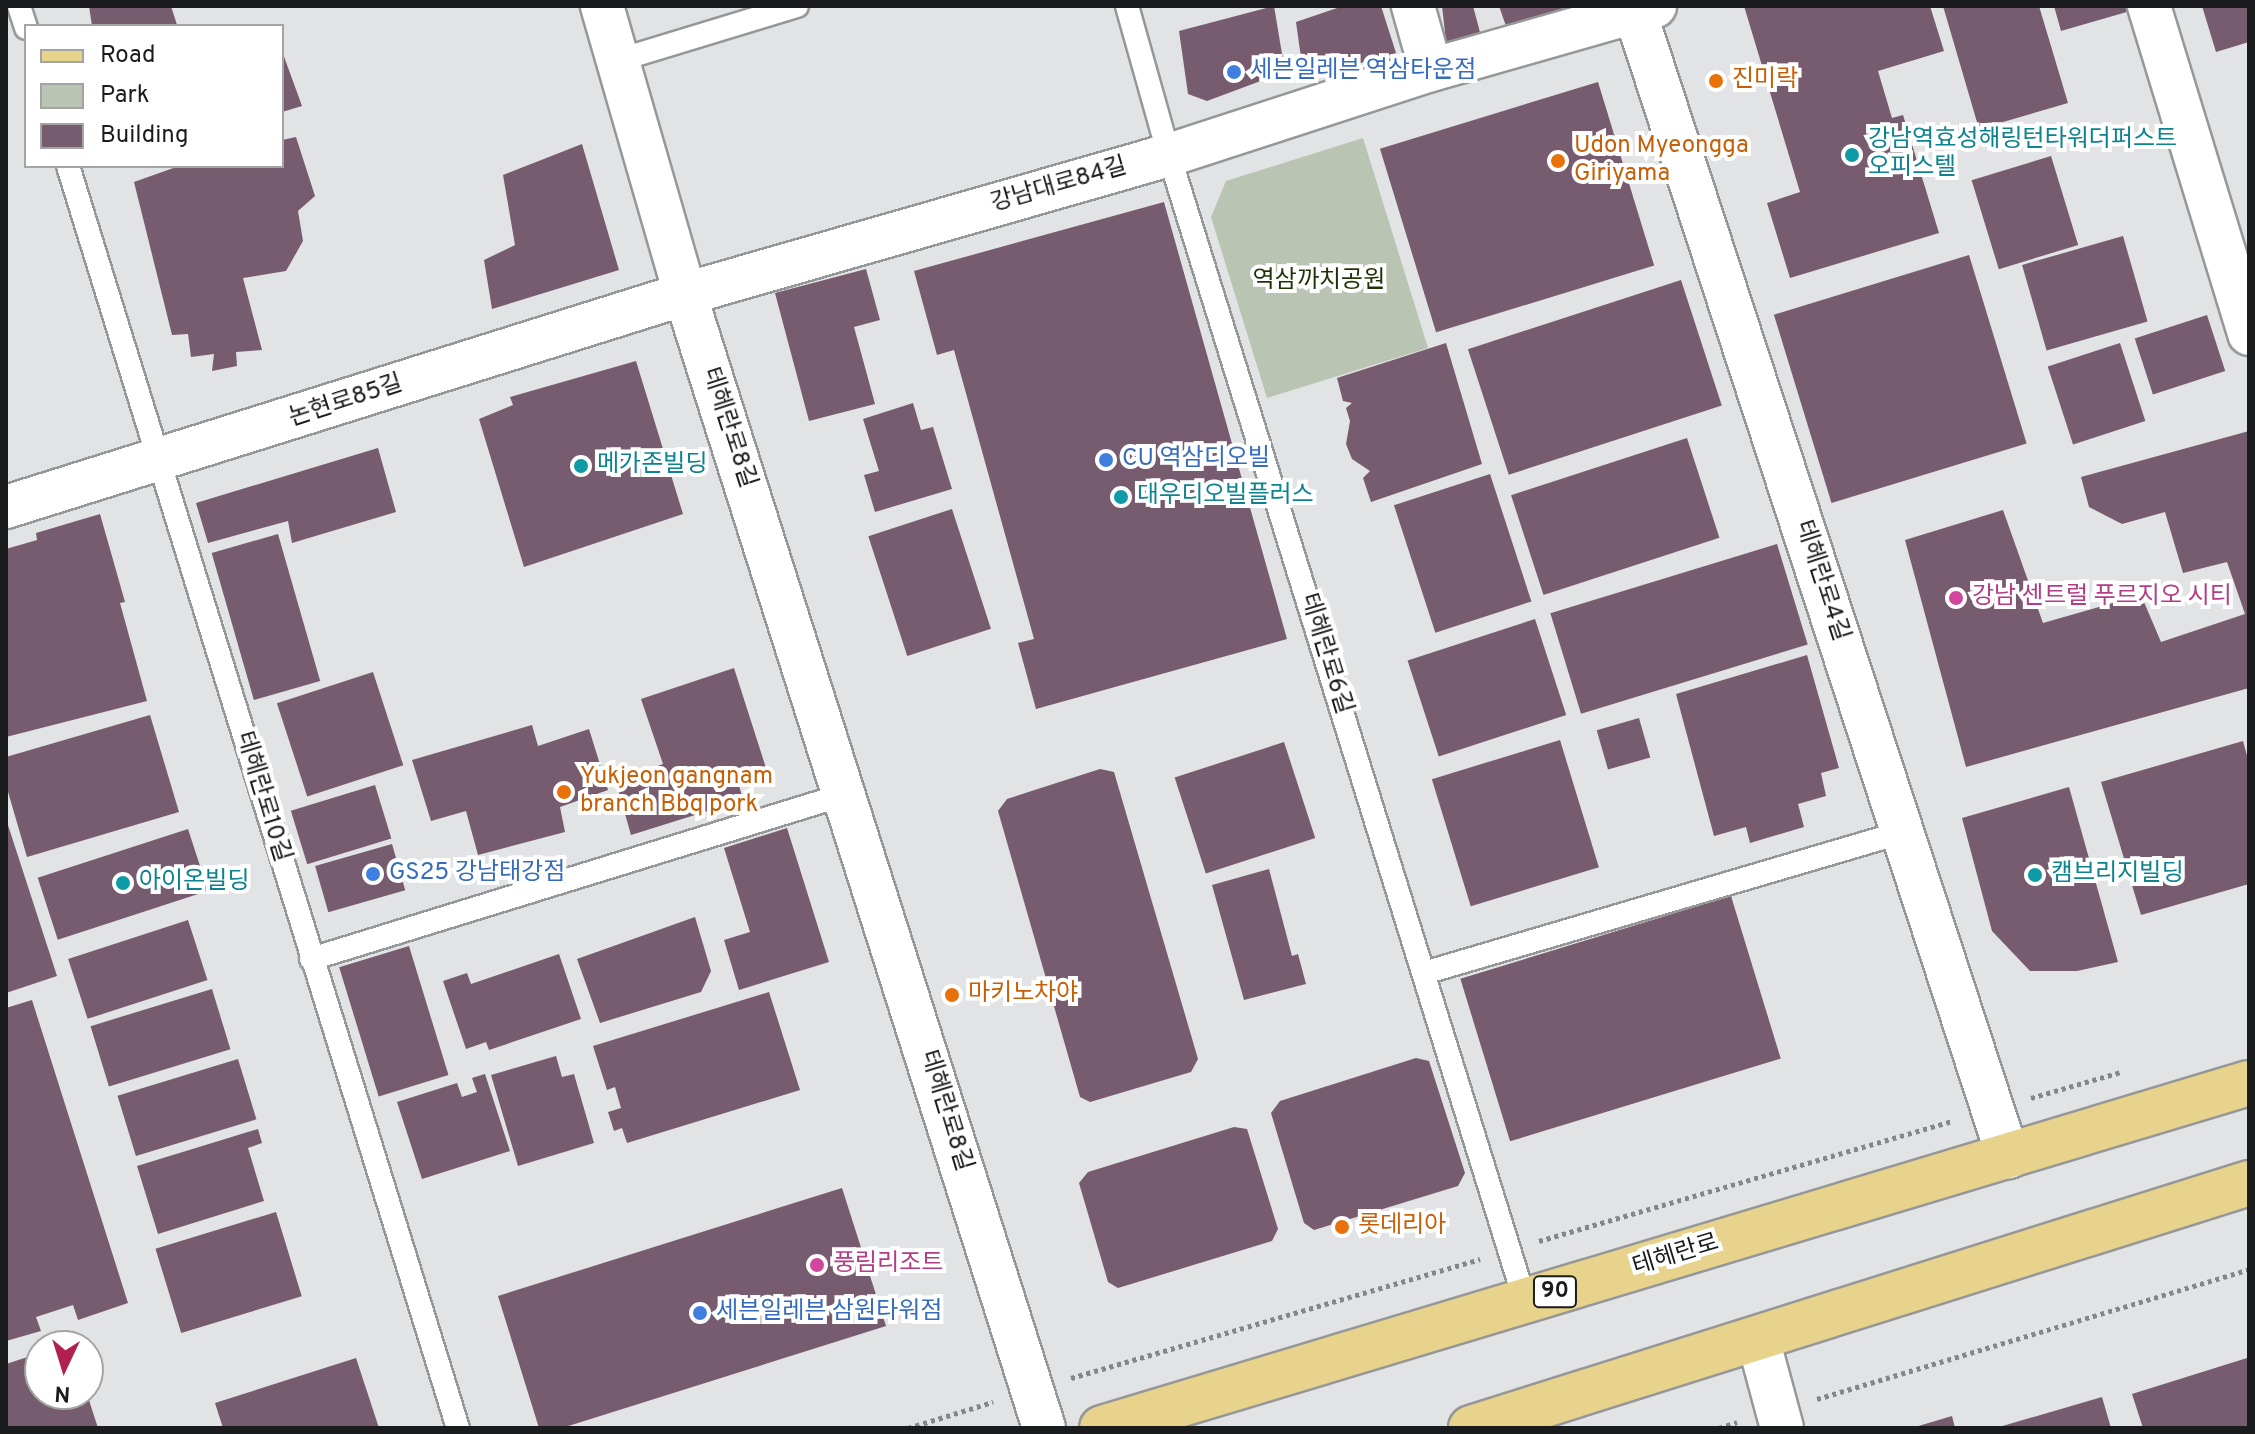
<!DOCTYPE html>
<meta charset="utf-8">
<style>
body{margin:0}
#map{position:relative;width:2255px;height:1434px;overflow:hidden;background:#e2e3e5;font-family:Overpass,"Noto Sans KR",sans-serif}
div>[style]{position:absolute}
[style*='--x']{left:calc(var(--x)*1px);top:calc(var(--y)*1px);width:calc(var(--w)*1px);rotate:calc(var(--a)*1deg)}
.green>*{inset:0;background:#bac4b2}
.building>*{inset:0;background:#765c6e;transform-origin:0 0}
.path>*{height:5px;margin-top:-2.5px;transform-origin:0;background:repeating-linear-gradient(90deg,#858688 0 4px,transparent 0 8px)}
.roads{filter:drop-shadow(2px 0 #959798) drop-shadow(-2px 0 #959798) drop-shadow(0 2px #959798) drop-shadow(0 -2px #959798)}
.lane>*{height:22px;margin:-11px;padding:0 11px;transform-origin:11px;border-radius:11px;background:#fff}
.street>*{height:42px;margin:-21px;padding:0 21px;transform-origin:21px;border-radius:21px;background:#fff}
.primary>*{height:44px;margin:-22px;padding:0 22px;transform-origin:22px;border-radius:22px;background:#e8d38c}
.dots>*{width:22px;height:22px;translate:-50% -50%;box-sizing:border-box;border:4px solid #fff;border-radius:50%}
span{translate:-50% -50%;white-space:nowrap;text-align:center;line-height:1.15;-webkit-text-stroke:8px #fff;paint-order:stroke}
.shield-label span{padding:2px 6px;background:#fff;border:2px solid;border-radius:6px;-webkit-text-stroke-width:0}
.shield-label{font-size:22px;color:#1a1b1c;font-weight:700}
.shop-label{font-size:24px;color:#366cbe}
.left{translate:0 -50%;text-align:left}
.food-label{font-size:24px;color:#c56008}
.culture-label{font-size:24px;color:#0d838f}
.street-label{font-size:24px;color:#1a1b1c}
.park-label{font-size:24px;color:#1f3306}
.hotel-label{font-size:24px;color:#b23c85}
.frame{position:absolute;inset:0;border:8px solid #1a1b1c;pointer-events:none}
.legend{position:absolute;left:24px;top:24px;width:260px;height:144px;box-sizing:border-box;background:#fff;border:2px solid #a3a4a4;margin:0;padding:10px 14px;list-style:none;font-size:24px;color:#1a1b1c}
.legend li{display:flex;align-items:center;gap:16px;height:40px}
.legend b{width:40px;border:2px solid #a3a4a4}
.north{position:absolute;left:24px;top:1330px;width:80px;height:80px;box-sizing:border-box;background:#fff;border:2px solid #a3a4a4;border-radius:50%;rotate:184deg;font-size:22px;font-weight:700;line-height:32px;text-align:center;color:#1a1b1c}
.north::after{content:'';display:block;margin:auto;width:28px;height:36px;background:#b12050;clip-path:polygon(50% 0,100% 100%,50% 72%,0 100%)}
</style>
<div id="map">
<div class="green">
<i style="clip-path:polygon(1363px 138px,1428px 348px,1267px 398px,1211px 217px,1226px 181px)"></i>
</div>
<div class="building">
<i style="clip-path:polygon(89px 6px,171px 6px,177px 25px,92px 26px)"></i>
<i style="clip-path:polygon(1274px 6px,1285px 72px,1207px 101px,1188px 94px,1179px 31px)"></i>
<i style="clip-path:polygon(1343px 6px,1381px 6px,1396px 53px,1304px 79px,1296px 22px)"></i>
<i style="clip-path:polygon(1442px 6px,1473px 6px,1481px 36px,1447px 50px)"></i>
<i style="clip-path:polygon(1499px 6px,1582px 6px,1507px 29px)"></i>
<i style="clip-path:polygon(1744px 6px,1930px 6px,1944px 51px,1878px 71px,1892px 118px,1903px 115px,1939px 233px,1790px 278px,1767px 203px,1800px 192px)"></i>
<i style="clip-path:polygon(1943px 6px,2039px 6px,2068px 103px,1979px 129px)"></i>
<i style="clip-path:polygon(2054px 6px,2144px 6px,2144px 7px,2061px 31px)"></i>
<i style="clip-path:polygon(2202px 6px,2249px 6px,2249px 42px,2216px 52px)"></i>
<i style="clip-path:polygon(282px 51px,302px 106px,282px 112px)"></i>
<i style="left:1598px;top:82px;width:192px;height:228px;rotate:73deg"></i>
<i style="clip-path:polygon(296px 137px,315px 196px,298px 211px,303px 241px,286px 271px,243px 278px,262px 350px,236px 352px,237px 366px,212px 371px,214px 354px,191px 357px,188px 334px,172px 335px,134px 182px,179px 166px,282px 166px,282px 140px)"></i>
<i style="clip-path:polygon(582px 144px,619px 270px,492px 309px,484px 260px,515px 245px,503px 175px)"></i>
<i style="left:2051px;top:156px;width:93px;height:83px;rotate:73deg"></i>
<i style="clip-path:polygon(1164px 202px,1287px 639px,1036px 709px,1018px 643px,1034px 639px,954px 350px,937px 355px,914px 271px)"></i>
<i style="left:2123px;top:236px;width:89px;height:105px;rotate:74deg"></i>
<i style="left:1969px;top:255px;width:197px;height:204px;rotate:73deg"></i>
<i style="clip-path:polygon(866px 269px,880px 320px,854px 327px,875px 404px,809px 421px,775px 293px)"></i>
<i style="left:1681px;top:280px;width:132px;height:224px;rotate:72deg"></i>
<i style="left:2207px;top:315px;width:59px;height:76px;rotate:72deg"></i>
<i style="clip-path:polygon(1446px 343px,1482px 464px,1371px 502px,1363px 478px,1370px 471px,1352px 459px,1346px 444px,1350px 421px,1346px 408px,1352px 403px,1343px 401px,1337px 378px)"></i>
<i style="left:2120px;top:343px;width:82px;height:76px;rotate:72deg"></i>
<i style="clip-path:polygon(636px 361px,683px 514px,524px 567px,479px 419px,513px 405px,510px 397px)"></i>
<i style="clip-path:polygon(913px 403px,921px 430px,933px 427px,952px 489px,875px 512px,864px 475px,879px 471px,863px 419px)"></i>
<i style="clip-path:polygon(2249px 431px,2249px 688px,1966px 767px,1905px 540px,2003px 510px,2043px 623px,2141px 595px,2161px 642px,2245px 614px,2227px 562px,2183px 573px,2165px 512px,2122px 524px,2089px 507px,2081px 477px)"></i>
<i style="left:1687px;top:438px;width:105px;height:185px;rotate:72deg"></i>
<i style="clip-path:polygon(378px 448px,396px 512px,292px 543px,288px 521px,208px 543px,196px 503px)"></i>
<i style="left:1490px;top:474px;width:134px;height:101px;rotate:72deg"></i>
<i style="left:952px;top:509px;width:126px;height:88px;rotate:72deg"></i>
<i style="clip-path:polygon(100px 514px,125px 602px,120px 603px,147px 701px,6px 737px,6px 549px,37px 540px,36px 533px)"></i>
<i style="left:278px;top:534px;width:153px;height:69px;rotate:74deg"></i>
<i style="left:1777px;top:544px;width:105px;height:237px;rotate:73deg"></i>
<i style="left:1535px;top:619px;width:101px;height:134px;rotate:72deg"></i>
<i style="clip-path:polygon(1807px 655px,1839px 768px,1821px 773px,1826px 796px,1798px 804px,1804px 827px,1750px 843px,1746px 827px,1714px 836px,1676px 694px)"></i>
<i style="clip-path:polygon(734px 668px,766px 768px,736px 774px,743px 800px,631px 835px,616px 782px,663px 764px,641px 699px)"></i>
<i style="left:373px;top:672px;width:98px;height:101px;rotate:72deg"></i>
<i style="clip-path:polygon(150px 715px,179px 812px,27px 857px,6px 785px,6px 757px)"></i>
<i style="left:1639px;top:718px;width:41px;height:44px;rotate:74deg"></i>
<i style="clip-path:polygon(532px 725px,538px 746px,589px 729px,608px 790px,560px 807px,565px 832px,478px 855px,466px 811px,431px 821px,412px 760px)"></i>
<i style="left:1560px;top:740px;width:133px;height:134px;rotate:73deg"></i>
<i style="clip-path:polygon(2243px 741px,2249px 763px,2249px 884px,2141px 915px,2101px 782px)"></i>
<i style="left:1284px;top:742px;width:101px;height:115px;rotate:72deg"></i>
<i style="clip-path:polygon(1100px 769px,1114px 772px,1198px 1059px,1191px 1072px,1090px 1102px,1080px 1097px,998px 811px,1007px 799px)"></i>
<i style="left:375px;top:785px;width:56px;height:88px;rotate:73deg"></i>
<i style="clip-path:polygon(2069px 787px,2118px 962px,2077px 971px,2030px 971px,1992px 931px,1962px 818px)"></i>
<i style="clip-path:polygon(6px 819px,57px 976px,6px 993px)"></i>
<i style="clip-path:polygon(787px 828px,829px 962px,739px 990px,724px 940px,750px 932px,724px 848px)"></i>
<i style="left:188px;top:829px;width:65px;height:158px;rotate:72deg"></i>
<i style="left:392px;top:844px;width:48px;height:80px;rotate:74deg"></i>
<i style="clip-path:polygon(1269px 869px,1292px 956px,1298px 954px,1306px 984px,1244px 1000px,1212px 885px)"></i>
<i style="left:1731px;top:896px;width:170px;height:283px;rotate:73deg"></i>
<i style="clip-path:polygon(695px 917px,711px 971px,701px 992px,600px 1023px,577px 959px)"></i>
<i style="left:188px;top:920px;width:63px;height:126px;rotate:72deg"></i>
<i style="left:409px;top:946px;width:135px;height:73px;rotate:73deg"></i>
<i style="clip-path:polygon(559px 954px,581px 1019px,489px 1050px,486px 1042px,466px 1049px,443px 981px,467px 973px,471px 984px)"></i>
<i style="left:212px;top:989px;width:63px;height:127px;rotate:73deg"></i>
<i style="clip-path:polygon(769px 992px,800px 1090px,627px 1143px,622px 1128px,614px 1131px,608px 1112px,621px 1108px,615px 1087px,607px 1090px,593px 1046px)"></i>
<i style="clip-path:polygon(32px 1000px,128px 1303px,78px 1320px,73px 1305px,36px 1317px,41px 1331px,6px 1341px,6px 1008px)"></i>
<i style="clip-path:polygon(556px 1056px,562px 1077px,574px 1074px,594px 1143px,518px 1166px,491px 1075px)"></i>
<i style="clip-path:polygon(1416px 1058px,1429px 1061px,1465px 1173px,1458px 1186px,1314px 1230px,1304px 1223px,1271px 1113px,1280px 1101px)"></i>
<i style="left:238px;top:1059px;width:63px;height:126px;rotate:73deg"></i>
<i style="clip-path:polygon(485px 1074px,510px 1151px,422px 1179px,397px 1102px,457px 1083px,462px 1097px,477px 1092px,472px 1078px)"></i>
<i style="clip-path:polygon(1234px 1127px,1247px 1129px,1278px 1229px,1272px 1241px,1118px 1288px,1108px 1282px,1079px 1183px,1088px 1172px)"></i>
<i style="clip-path:polygon(258px 1129px,262px 1143px,248px 1148px,264px 1201px,158px 1234px,137px 1166px)"></i>
<i style="clip-path:polygon(842px 1188px,886px 1326px,562px 1428px,539px 1428px,498px 1296px)"></i>
<i style="left:276px;top:1212px;width:88px;height:126px;rotate:73deg"></i>
<i style="clip-path:polygon(40px 1353px,40px 1394px,87px 1394px,98px 1428px,6px 1428px,6px 1364px)"></i>
<i style="clip-path:polygon(356px 1358px,379px 1428px,223px 1428px,215px 1403px)"></i>
<i style="clip-path:polygon(2247px 1358px,2249px 1428px,2143px 1428px,2132px 1394px)"></i>
<i style="clip-path:polygon(2102px 1397px,2111px 1428px,2000px 1428px,1999px 1427px)"></i>
<i style="clip-path:polygon(1952px 1416px,1955px 1428px,1915px 1428px,1915px 1427px)"></i>
</div>
<div class="path">
<i style="--x:2031;--y:1098;--w:94;--a:-16.1"></i>
<i style="--x:1539;--y:1241;--w:430;--a:-16.2"></i>
<i style="--x:1071;--y:1378;--w:426;--a:-16.2"></i>
<i style="--x:1817;--y:1399;--w:451;--a:-16.7"></i>
<i style="--x:908;--y:1428;--w:89;--a:-17"></i>
<i style="--x:1719;--y:1428;--w:19;--a:-18"></i>
</div>
<div class="roads">
<div class="lane">
<i style="--x:19;--y:6;--w:23;--a:72"></i>
<i style="--x:1127;--y:6;--w:155;--a:74.3"></i>
<i style="--x:1169;--y:155;--w:1200;--a:72.74"></i>
<i style="--x:619;--y:60;--w:186;--a:-16.9"></i>
<i style="--x:68;--y:166;--w:1321;--a:72.83"></i>
<i style="--x:311;--y:959;--w:560;--a:-17.14"></i>
<i style="--x:1424;--y:973;--w:499;--a:-16.4"></i>
</div>
<div class="street">
<i style="--x:602;--y:6;--w:300;--a:73.9"></i>
<i style="--x:685;--y:294;--w:1189;--a:72.43"></i>
<i style="--x:1413;--y:6;--w:66;--a:74.3"></i>
<i style="--x:1633;--y:6;--w:1211;--a:71.95"></i>
<i style="--x:2149;--y:6;--w:343;--a:73"></i>
<i style="--x:6;--y:507;--w:712;--a:-17.42"></i>
<i style="--x:685;--y:294;--w:504;--a:-16.02"></i>
<i style="--x:1169;--y:155;--w:275;--a:-18"></i>
<i style="--x:1431;--y:70;--w:233;--a:-15.9"></i>
<i style="--x:1758;--y:1339;--w:92;--a:74.9"></i>
</div>
<div class="primary">
<i style="--x:1102;--y:1428;--w:1198;--a:-16.74"></i>
<i style="--x:1471;--y:1428;--w:816;--a:-17.48"></i>
</div>
</div>
<div class="dots">
<i style="left:1234px;top:72px;background:#3f7fe0"></i>
<i style="left:1716px;top:81px;background:#e8710a"></i>
<i style="left:1852px;top:155px;background:#0f9aa8"></i>
<i style="left:1558px;top:161px;background:#e8710a"></i>
<i style="left:1106px;top:460px;background:#3f7fe0"></i>
<i style="left:581px;top:466px;background:#0f9aa8"></i>
<i style="left:1121px;top:497px;background:#0f9aa8"></i>
<i style="left:1956px;top:598px;background:#d1479c"></i>
<i style="left:564px;top:792px;background:#e8710a"></i>
<i style="left:373px;top:874px;background:#3f7fe0"></i>
<i style="left:2035px;top:875px;background:#0f9aa8"></i>
<i style="left:123px;top:883px;background:#0f9aa8"></i>
<i style="left:952px;top:995px;background:#e8710a"></i>
<i style="left:1342px;top:1227px;background:#e8710a"></i>
<i style="left:817px;top:1265px;background:#d1479c"></i>
<i style="left:700px;top:1313px;background:#3f7fe0"></i>
</div>
<div class="shield-label">
<span style="left:1555px;top:1292px">90</span>
</div>
<div class="shop-label">
<span class="left" style="left:1250px;top:72px">세븐일레븐 역삼타운점</span>
<span class="left" style="left:1122px;top:460px">CU 역삼디오빌</span>
<span class="left" style="left:389px;top:874px">GS25 강남태강점</span>
<span class="left" style="left:716px;top:1313px">세븐일레븐 삼원타워점</span>
</div>
<div class="food-label">
<span class="left" style="left:1732px;top:81px">진미락</span>
<span class="left" style="left:1574px;top:161px">Udon Myeongga<br>Giriyama</span>
<span class="left" style="left:580px;top:792px">Yukjeon gangnam<br>branch Bbq pork</span>
<span class="left" style="left:968px;top:995px">마키노차야</span>
<span class="left" style="left:1358px;top:1227px">롯데리아</span>
</div>
<div class="culture-label">
<span class="left" style="left:1868px;top:155px">강남역효성해링턴타워더퍼스트<br>오피스텔</span>
<span class="left" style="left:597px;top:466px">메가존빌딩</span>
<span class="left" style="left:1137px;top:497px">대우디오빌플러스</span>
<span class="left" style="left:2051px;top:875px">캠브리지빌딩</span>
<span class="left" style="left:139px;top:883px">아이온빌딩</span>
</div>
<div class="street-label">
<span style="left:1059px;top:186px;rotate:-16deg">강남대로84길</span>
<span style="left:346px;top:402px;rotate:-18deg">논현로85길</span>
<span style="left:728px;top:428px;rotate:72deg">테헤란로8길</span>
<span style="left:1821px;top:581px;rotate:72deg">테헤란로4길</span>
<span style="left:1325px;top:654px;rotate:73deg">테헤란로6길</span>
<span style="left:262px;top:797px;rotate:73deg">테헤란로10길</span>
<span style="left:945px;top:1111px;rotate:73deg">테헤란로8길</span>
<span style="left:1676px;top:1256px;rotate:-17deg">테헤란로</span>
</div>
<div class="park-label">
<span style="left:1319px;top:282px">역삼까치공원</span>
</div>
<div class="hotel-label">
<span class="left" style="left:1972px;top:598px">강남 센트럴 푸르지오 시티</span>
<span class="left" style="left:833px;top:1265px">풍림리조트</span>
</div>
<div class="frame"></div>
<ul class="legend">
<li><b style="height:10px;background:#e8d38c"></b>Road</li>
<li><b style="height:22px;background:#bac4b2"></b>Park</li>
<li><b style="height:22px;background:#765c6e"></b>Building</li>
</ul>
<div class="north">N</div>
</div>
